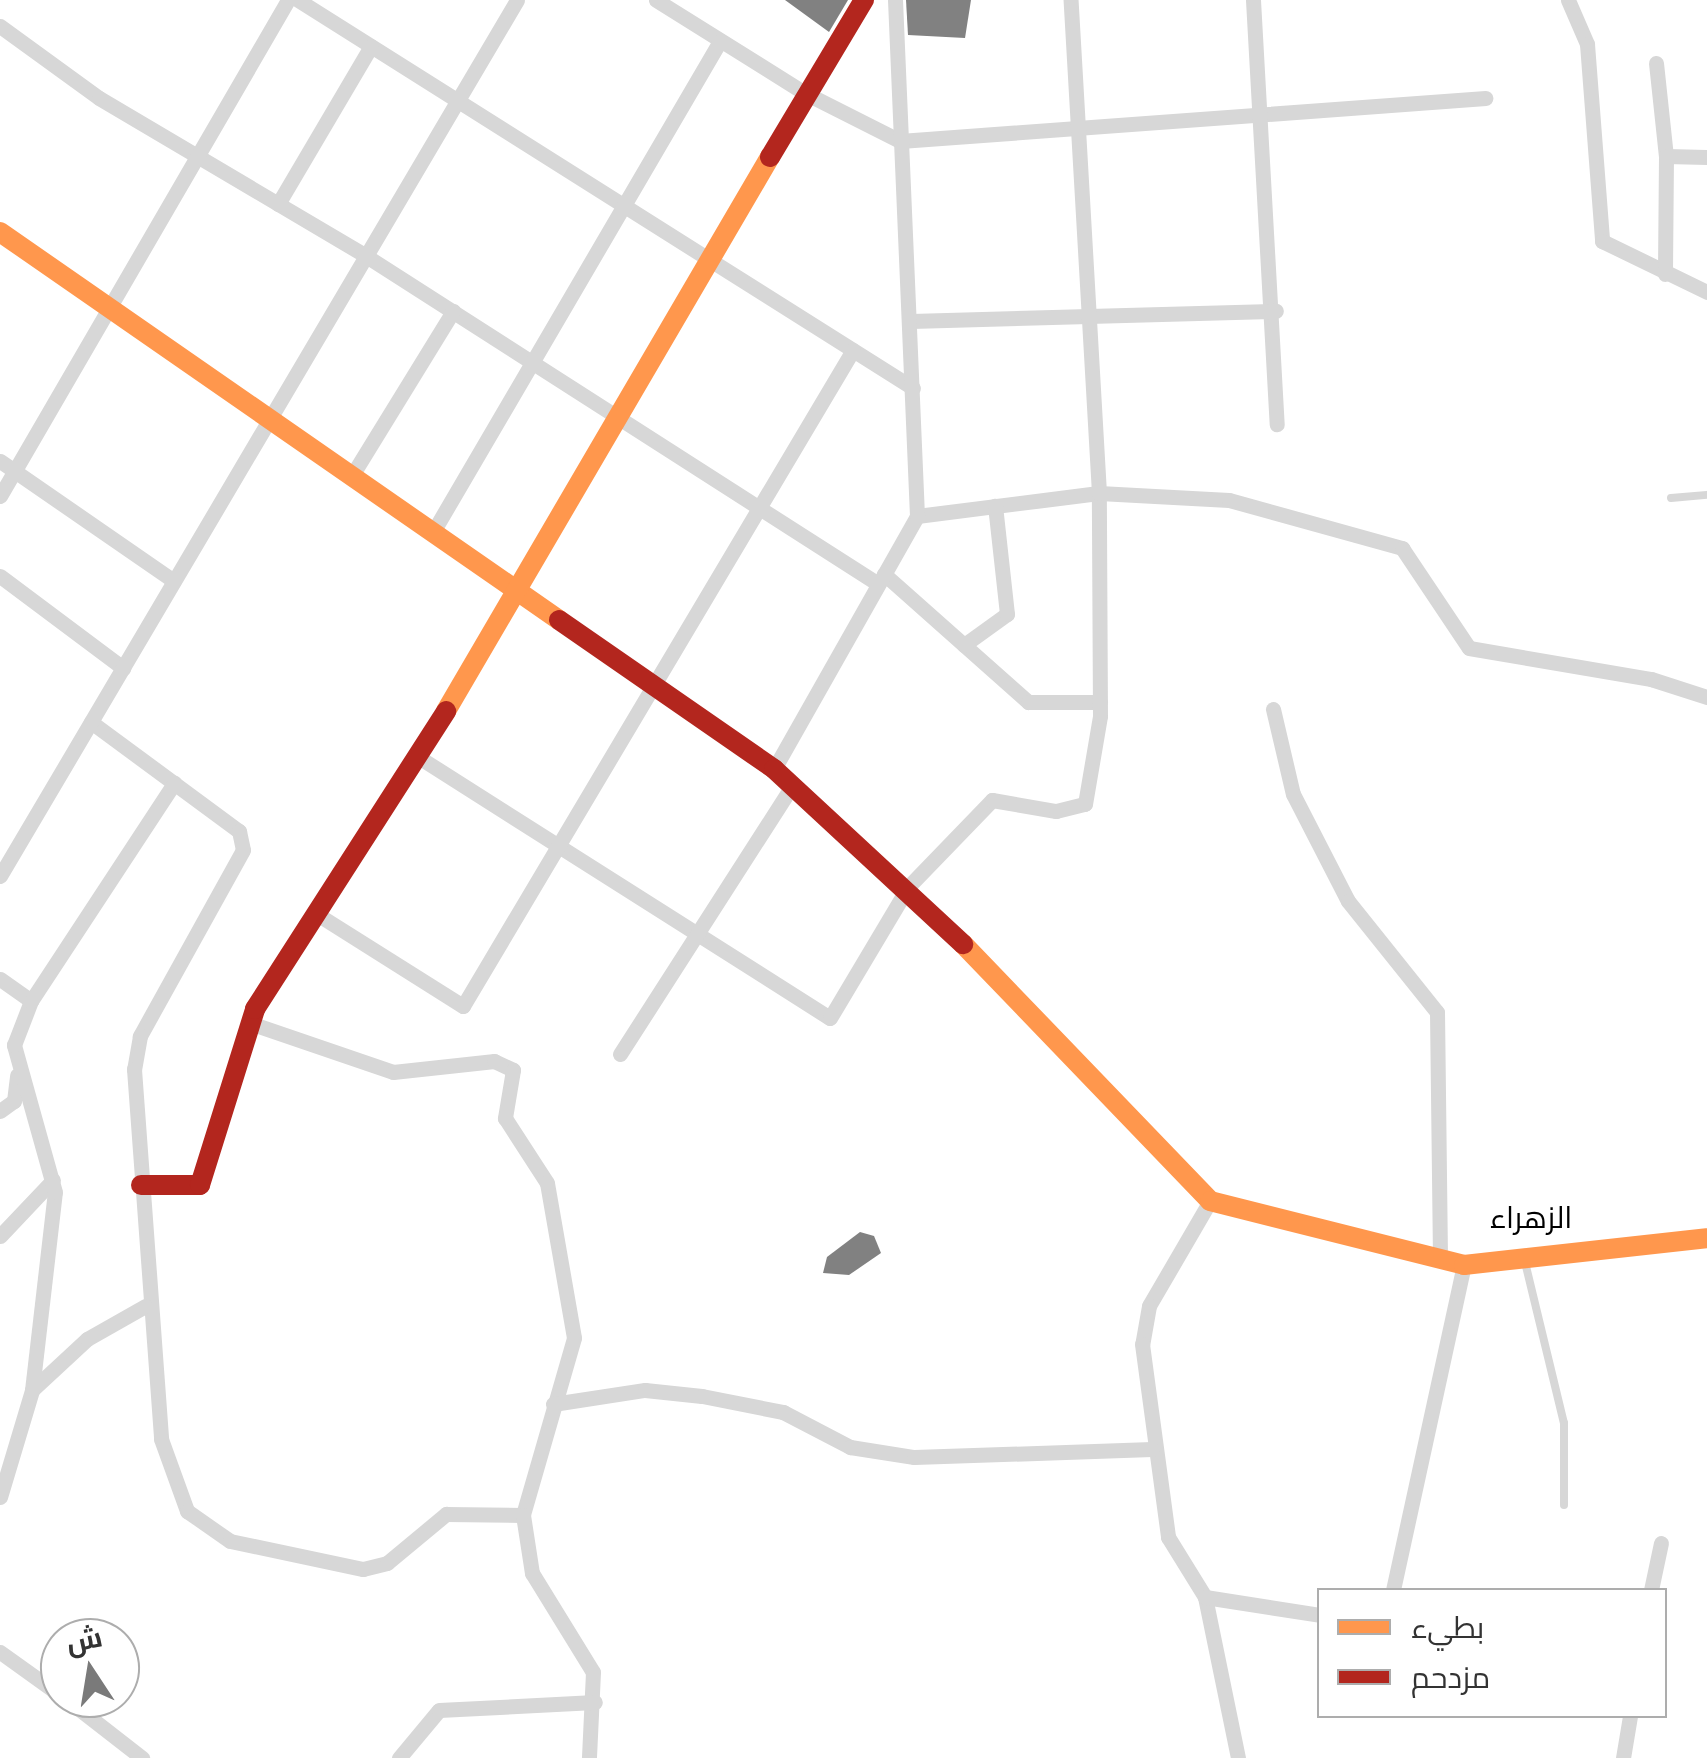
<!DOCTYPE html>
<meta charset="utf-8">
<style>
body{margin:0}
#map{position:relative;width:1707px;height:1758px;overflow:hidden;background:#fff;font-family:Poppins,Cairo,sans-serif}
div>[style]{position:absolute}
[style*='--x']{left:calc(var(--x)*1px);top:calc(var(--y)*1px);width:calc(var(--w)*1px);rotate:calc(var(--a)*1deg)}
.building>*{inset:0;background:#818181}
.lane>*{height:8px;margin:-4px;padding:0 4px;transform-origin:4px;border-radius:4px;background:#d7d7d7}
.street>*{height:15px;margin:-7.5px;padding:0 7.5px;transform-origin:7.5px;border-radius:7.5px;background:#d7d7d7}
.slow>*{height:20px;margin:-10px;padding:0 10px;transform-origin:10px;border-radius:10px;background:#ff974d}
.jam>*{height:20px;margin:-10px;padding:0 10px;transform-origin:10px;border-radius:10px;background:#b3261e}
span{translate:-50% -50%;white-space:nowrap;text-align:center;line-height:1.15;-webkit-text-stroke:10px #fff;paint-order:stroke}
.neighbourhood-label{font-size:30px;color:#000}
.legend{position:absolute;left:1317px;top:1588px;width:350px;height:130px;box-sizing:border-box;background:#fff;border:2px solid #adadad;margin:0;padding:12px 18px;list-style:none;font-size:30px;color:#333}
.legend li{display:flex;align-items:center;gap:20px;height:50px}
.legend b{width:50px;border:2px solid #adadad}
.north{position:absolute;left:40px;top:1618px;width:100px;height:100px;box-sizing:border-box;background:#fff;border:2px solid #adadad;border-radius:50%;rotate:348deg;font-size:28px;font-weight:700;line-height:40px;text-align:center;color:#333}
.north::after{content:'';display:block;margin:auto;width:35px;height:45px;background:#7a7a7a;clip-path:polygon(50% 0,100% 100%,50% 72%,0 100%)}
</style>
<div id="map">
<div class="building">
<i style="clip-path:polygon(785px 0,848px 0,829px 32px)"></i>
<i style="clip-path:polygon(906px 0,971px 0,965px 38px,908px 35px)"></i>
<i style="clip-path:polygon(860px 1232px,874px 1236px,881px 1253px,849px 1275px,823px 1273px,827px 1257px)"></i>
</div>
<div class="lane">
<i style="--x:1671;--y:498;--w:36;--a:-5"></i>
<i style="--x:1524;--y:1258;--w:170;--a:76.4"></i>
<i style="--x:1564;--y:1423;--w:82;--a:90"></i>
</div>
<div class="street">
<i style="--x:298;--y:0;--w:727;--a:32.25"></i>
<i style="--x:656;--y:0;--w:176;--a:32"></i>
<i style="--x:805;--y:93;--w:106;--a:26.8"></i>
<i style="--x:900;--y:141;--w:587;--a:-4.2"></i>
<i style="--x:1253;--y:0;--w:425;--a:86.8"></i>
<i style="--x:1568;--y:0;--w:48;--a:66.6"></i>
<i style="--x:1587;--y:44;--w:198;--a:85.6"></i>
<i style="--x:1602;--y:241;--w:117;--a:25.9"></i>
<i style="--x:0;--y:26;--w:122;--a:36"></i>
<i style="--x:99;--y:98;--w:310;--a:30.6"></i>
<i style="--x:366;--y:256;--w:608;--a:32.64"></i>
<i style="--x:1656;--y:63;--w:94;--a:83.9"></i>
<i style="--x:1666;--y:156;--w:118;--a:90.5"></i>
<i style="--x:1666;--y:156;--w:41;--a:1.4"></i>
<i style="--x:278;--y:204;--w:183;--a:-59.5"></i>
<i style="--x:911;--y:321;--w:365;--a:-1.6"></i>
<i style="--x:0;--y:461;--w:211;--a:34.6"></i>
<i style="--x:351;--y:477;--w:195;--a:-58.4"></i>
<i style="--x:0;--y:496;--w:574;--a:-59.86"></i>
<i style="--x:917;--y:516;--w:183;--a:-7.2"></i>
<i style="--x:1099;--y:493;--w:130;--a:3.1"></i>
<i style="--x:1229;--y:500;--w:180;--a:15.5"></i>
<i style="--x:1402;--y:548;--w:120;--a:56.2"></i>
<i style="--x:1469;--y:648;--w:185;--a:9.7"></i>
<i style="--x:1651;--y:679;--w:59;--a:17.8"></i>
<i style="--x:433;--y:532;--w:569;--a:-59.69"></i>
<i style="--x:884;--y:574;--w:193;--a:41.6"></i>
<i style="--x:1028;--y:702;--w:72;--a:0"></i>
<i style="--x:0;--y:576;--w:154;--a:36.8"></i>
<i style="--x:964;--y:645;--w:53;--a:-35.8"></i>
<i style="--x:1007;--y:614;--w:109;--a:-96.3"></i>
<i style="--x:1273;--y:709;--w:87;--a:76.8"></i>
<i style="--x:1293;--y:794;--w:120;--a:62.8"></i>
<i style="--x:1348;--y:901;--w:142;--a:51.3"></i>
<i style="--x:1437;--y:1012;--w:248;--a:89.3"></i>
<i style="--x:91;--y:722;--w:184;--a:36.4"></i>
<i style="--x:239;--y:831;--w:19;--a:78"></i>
<i style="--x:243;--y:850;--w:213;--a:119"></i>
<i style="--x:140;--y:1036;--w:34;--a:100"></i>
<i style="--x:134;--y:1069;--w:371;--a:85.8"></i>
<i style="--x:161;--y:1439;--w:77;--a:70.1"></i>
<i style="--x:187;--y:1511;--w:52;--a:34.9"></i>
<i style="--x:230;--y:1541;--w:136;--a:11.9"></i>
<i style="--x:363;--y:1569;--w:25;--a:-14"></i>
<i style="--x:387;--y:1563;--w:77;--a:-39.7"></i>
<i style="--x:446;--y:1514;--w:77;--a:0.7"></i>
<i style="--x:420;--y:758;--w:485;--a:32.4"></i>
<i style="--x:830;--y:1018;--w:152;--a:-59.2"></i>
<i style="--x:908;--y:887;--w:121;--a:-46"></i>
<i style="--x:992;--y:800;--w:65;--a:9.8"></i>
<i style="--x:1056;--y:811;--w:30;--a:-14"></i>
<i style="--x:1085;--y:804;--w:89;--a:-80.3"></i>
<i style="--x:1100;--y:716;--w:223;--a:-90.3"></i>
<i style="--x:1099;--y:493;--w:494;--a:-93.3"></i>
<i style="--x:774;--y:769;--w:291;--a:-60.5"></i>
<i style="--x:917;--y:516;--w:516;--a:-92.44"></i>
<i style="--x:0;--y:876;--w:1017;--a:-59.45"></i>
<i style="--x:320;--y:916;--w:169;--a:32.2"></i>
<i style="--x:463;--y:1006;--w:763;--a:-59.27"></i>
<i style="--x:0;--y:979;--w:38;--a:35"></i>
<i style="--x:250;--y:1023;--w:151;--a:18.9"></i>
<i style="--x:393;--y:1072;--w:102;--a:-6.2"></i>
<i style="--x:494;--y:1061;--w:21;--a:25"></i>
<i style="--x:513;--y:1070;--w:49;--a:99.5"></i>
<i style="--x:505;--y:1118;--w:77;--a:57.1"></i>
<i style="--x:547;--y:1183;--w:157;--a:80.1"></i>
<i style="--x:574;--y:1338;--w:184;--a:106.1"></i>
<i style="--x:523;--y:1515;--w:59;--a:81.2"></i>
<i style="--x:532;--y:1573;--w:116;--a:58.4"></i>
<i style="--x:593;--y:1672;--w:86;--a:92.7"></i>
<i style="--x:620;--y:1054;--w:318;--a:-57.3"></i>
<i style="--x:0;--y:1111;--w:17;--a:-36"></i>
<i style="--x:14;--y:1101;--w:26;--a:-83"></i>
<i style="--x:1210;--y:1201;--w:121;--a:120.2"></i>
<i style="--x:1149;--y:1306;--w:39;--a:100"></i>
<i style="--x:1142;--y:1344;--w:195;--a:82.3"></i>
<i style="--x:1168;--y:1537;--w:70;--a:58.3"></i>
<i style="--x:1205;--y:1597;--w:164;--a:78.4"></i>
<i style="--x:0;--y:1236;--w:77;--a:-46.6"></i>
<i style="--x:32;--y:1390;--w:199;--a:-83.4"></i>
<i style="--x:55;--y:1192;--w:153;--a:-105.6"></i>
<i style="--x:14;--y:1045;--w:47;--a:-68.9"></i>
<i style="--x:31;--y:1001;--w:261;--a:-56.7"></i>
<i style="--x:553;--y:1404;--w:93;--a:-8.7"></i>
<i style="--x:645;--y:1390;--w:57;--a:6"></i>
<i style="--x:702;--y:1396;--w:83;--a:11.2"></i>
<i style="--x:783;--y:1412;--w:76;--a:27.6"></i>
<i style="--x:850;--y:1447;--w:65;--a:8.9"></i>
<i style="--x:914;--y:1457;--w:238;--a:-1.9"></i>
<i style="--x:0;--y:1497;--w:112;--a:-73.3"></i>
<i style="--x:32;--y:1390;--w:75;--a:-42.8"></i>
<i style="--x:87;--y:1339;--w:67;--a:-29.6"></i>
<i style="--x:1393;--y:1590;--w:333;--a:-77.7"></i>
<i style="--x:1651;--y:1590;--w:48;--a:-78"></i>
<i style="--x:1205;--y:1597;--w:116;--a:8.9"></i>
<i style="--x:0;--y:1652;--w:74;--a:35.6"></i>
<i style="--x:65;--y:1698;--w:98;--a:37.9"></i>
<i style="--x:399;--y:1758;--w:62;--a:-50.2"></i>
<i style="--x:439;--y:1710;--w:156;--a:-2.9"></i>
<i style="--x:1623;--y:1758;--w:43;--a:-80.5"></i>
</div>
<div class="slow">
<i style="--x:0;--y:232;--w:680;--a:34.76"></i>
<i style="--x:446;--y:711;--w:642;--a:-59.68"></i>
<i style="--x:963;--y:944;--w:356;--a:46.1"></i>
<i style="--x:1210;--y:1201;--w:262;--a:14.1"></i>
<i style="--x:1464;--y:1265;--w:244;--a:-6.3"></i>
</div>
<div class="jam">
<i style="--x:770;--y:157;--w:183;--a:-59.1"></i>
<i style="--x:559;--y:620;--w:262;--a:34.7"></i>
<i style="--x:774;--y:769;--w:258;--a:42.8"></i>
<i style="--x:141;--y:1185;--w:59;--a:0"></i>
<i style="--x:200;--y:1185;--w:184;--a:-72.6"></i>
<i style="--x:255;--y:1009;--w:354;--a:-57.3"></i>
</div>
<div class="neighbourhood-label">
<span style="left:1531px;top:1218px">الزهراء</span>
</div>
<ul class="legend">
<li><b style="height:12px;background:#ff974d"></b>بطيء</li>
<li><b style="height:12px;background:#b3261e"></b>مزدحم</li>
</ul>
<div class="north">ش</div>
</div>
